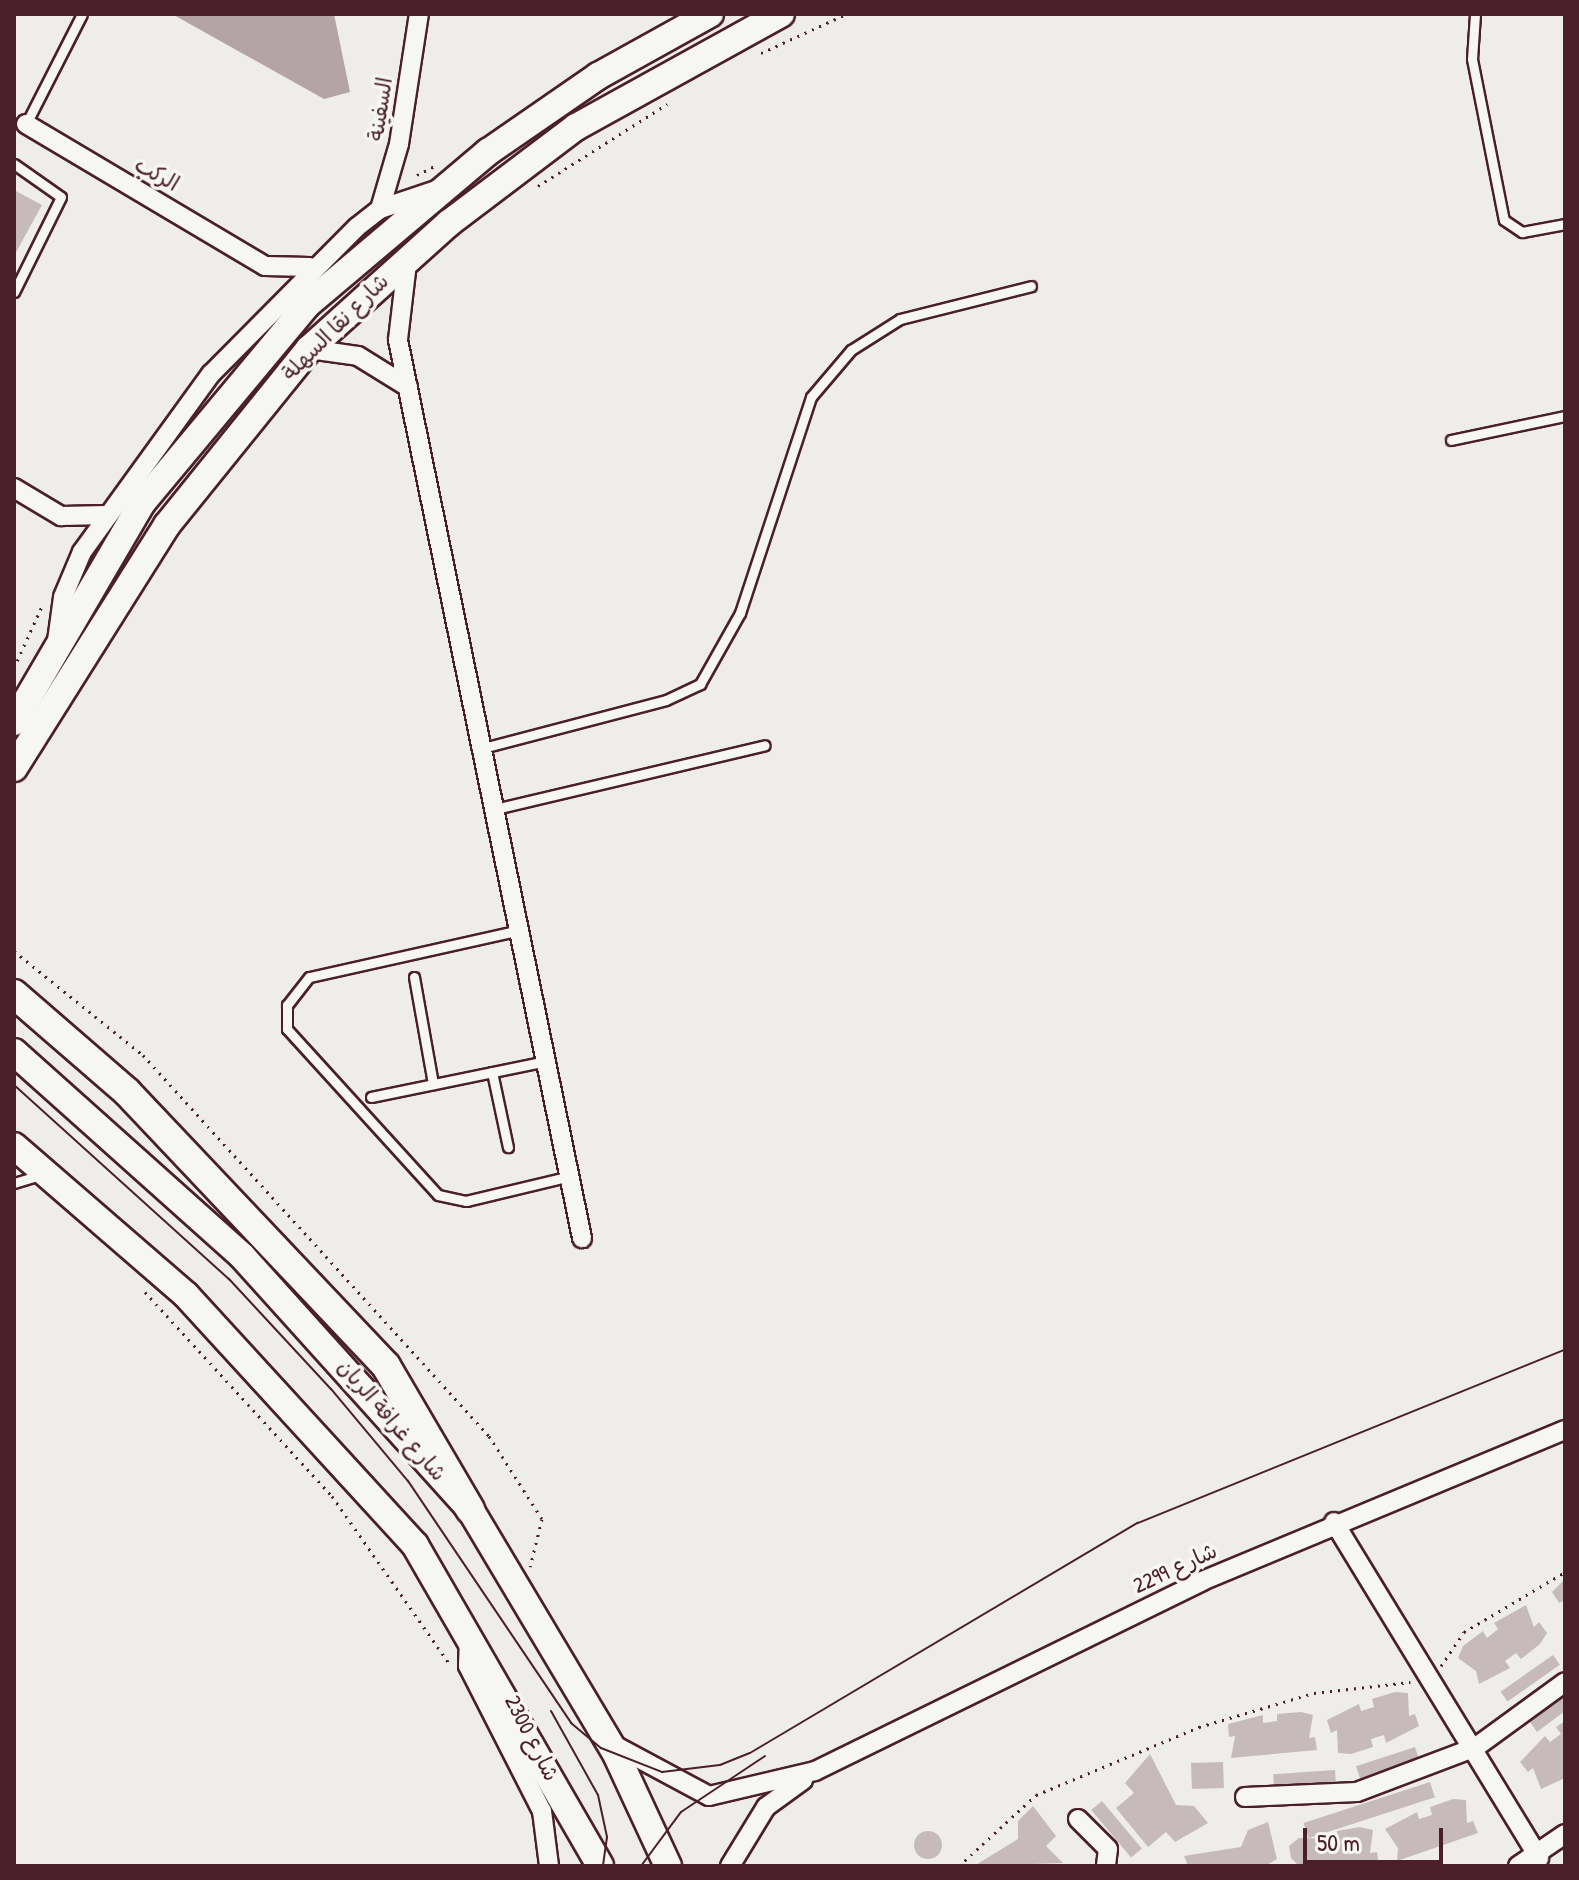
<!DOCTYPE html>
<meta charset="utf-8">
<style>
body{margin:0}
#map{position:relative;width:1579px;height:1880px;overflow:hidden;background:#efedea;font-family:"Patrick Hand","Playpen Sans Arabic",sans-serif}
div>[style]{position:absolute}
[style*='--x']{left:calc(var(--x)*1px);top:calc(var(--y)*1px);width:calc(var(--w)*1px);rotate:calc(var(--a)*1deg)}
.water>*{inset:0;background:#b4a4a5}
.building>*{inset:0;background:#c6babb;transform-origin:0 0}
.round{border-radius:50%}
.path>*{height:3px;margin-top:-1.5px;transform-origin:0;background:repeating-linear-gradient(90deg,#4a1f2b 0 2px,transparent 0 8px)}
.roads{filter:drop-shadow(2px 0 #4a1f2b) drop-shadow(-2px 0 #4a1f2b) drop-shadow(0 2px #4a1f2b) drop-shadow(0 -2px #4a1f2b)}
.lane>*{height:9px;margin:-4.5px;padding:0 4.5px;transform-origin:4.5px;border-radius:4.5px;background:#f6f6f2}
.street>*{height:18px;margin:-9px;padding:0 9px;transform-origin:9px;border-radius:9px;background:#f6f6f2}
.secondary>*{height:26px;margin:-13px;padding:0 13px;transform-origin:13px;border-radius:13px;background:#f6f6f2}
.primary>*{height:28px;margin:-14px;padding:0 14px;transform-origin:14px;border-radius:14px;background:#f6f6f2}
.tram>*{height:2px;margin:-1px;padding:0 1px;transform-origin:1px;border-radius:1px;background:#4a1f2b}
span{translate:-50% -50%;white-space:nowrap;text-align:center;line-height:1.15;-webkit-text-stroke:7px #f6f6f2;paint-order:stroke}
.street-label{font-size:22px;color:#4a1f2b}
.frame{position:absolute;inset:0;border:16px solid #4a1f2b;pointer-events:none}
.scale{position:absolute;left:1303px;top:1828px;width:140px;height:36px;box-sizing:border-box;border:4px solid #4a1f2b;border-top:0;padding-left:10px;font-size:24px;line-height:28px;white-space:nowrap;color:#4a1f2b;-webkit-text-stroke:6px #f6f6f2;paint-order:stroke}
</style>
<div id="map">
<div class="water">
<i style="clip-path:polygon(172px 14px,334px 14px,350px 92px,324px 99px)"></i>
</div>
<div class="building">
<i style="clip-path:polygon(14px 190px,42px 205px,14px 256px)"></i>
<i style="clip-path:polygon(1565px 1579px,1565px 1600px,1559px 1603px,1552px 1592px)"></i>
<i style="clip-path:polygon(1526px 1605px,1534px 1627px,1539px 1622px,1547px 1633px,1540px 1644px,1521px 1659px,1516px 1653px,1505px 1661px,1510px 1668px,1479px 1684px,1476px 1671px,1458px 1658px,1463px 1646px,1483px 1631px,1487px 1638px,1498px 1629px,1494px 1623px)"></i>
<i style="left:1553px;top:1655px;width:12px;height:64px;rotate:55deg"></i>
<i style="clip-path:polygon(1395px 1692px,1408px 1693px,1409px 1716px,1415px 1714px,1419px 1726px,1386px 1743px,1384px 1735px,1371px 1739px,1373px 1747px,1351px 1754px,1338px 1753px,1337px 1730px,1331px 1733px,1327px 1720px,1359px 1704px,1361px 1711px,1374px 1707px,1372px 1699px)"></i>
<i style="clip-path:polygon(1565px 1695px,1565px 1711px,1537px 1732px,1530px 1722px)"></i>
<i style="clip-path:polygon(1301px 1712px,1313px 1715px,1309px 1738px,1315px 1737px,1317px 1750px,1231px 1758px,1235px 1736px,1229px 1737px,1228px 1724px,1263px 1715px,1263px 1723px,1277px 1721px,1277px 1714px)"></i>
<i style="clip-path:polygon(1565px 1721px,1565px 1778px,1541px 1789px,1533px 1768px,1528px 1772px,1520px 1762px,1545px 1736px,1550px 1742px,1561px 1734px,1556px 1727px)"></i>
<i style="left:1415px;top:1747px;width:13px;height:62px;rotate:72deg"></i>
<i style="clip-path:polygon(1150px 1754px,1176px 1805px,1194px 1806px,1208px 1823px,1175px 1842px,1166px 1832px,1148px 1847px,1116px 1808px,1134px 1793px,1125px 1783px)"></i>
<i style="left:1223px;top:1762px;width:26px;height:32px;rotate:88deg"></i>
<i style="left:1335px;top:1770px;width:13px;height:62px;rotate:86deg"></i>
<i style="left:1430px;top:1782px;width:16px;height:133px;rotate:72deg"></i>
<i style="clip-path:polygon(1453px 1799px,1466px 1800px,1467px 1823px,1473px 1821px,1478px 1833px,1397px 1861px,1398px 1848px,1385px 1829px,1417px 1812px,1419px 1819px,1432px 1815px,1430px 1807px)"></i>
<i style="left:1102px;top:1801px;width:62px;height:14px;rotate:50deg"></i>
<i style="clip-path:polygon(1033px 1806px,1056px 1836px,1046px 1846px,1063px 1863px,974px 1866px,1018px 1839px,1018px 1821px)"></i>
<i style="clip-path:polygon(1268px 1822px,1277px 1859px,1265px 1866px,1188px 1866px,1184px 1856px,1241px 1847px,1248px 1830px)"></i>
<i style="clip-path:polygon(1360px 1827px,1373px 1830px,1370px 1853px,1377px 1852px,1379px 1864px,1299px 1866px,1291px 1858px,1289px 1846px,1299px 1838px,1338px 1839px,1337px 1831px)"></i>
<i class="round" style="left:914px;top:1831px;width:28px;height:28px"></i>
</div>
<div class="path">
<i style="--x:761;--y:53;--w:94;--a:-24.6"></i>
<i style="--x:417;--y:175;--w:20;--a:-27"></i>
<i style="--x:538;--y:186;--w:153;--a:-32.4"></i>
<i style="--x:14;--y:668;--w:68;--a:-65.7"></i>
<i style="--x:14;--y:951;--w:166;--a:38.9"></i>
<i style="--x:143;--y:1055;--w:515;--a:47.76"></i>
<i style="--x:489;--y:1436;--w:98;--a:57.4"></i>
<i style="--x:542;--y:1519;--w:49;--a:104"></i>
<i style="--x:145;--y:1292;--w:277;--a:47.5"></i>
<i style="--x:332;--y:1496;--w:204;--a:55"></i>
<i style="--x:1441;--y:1666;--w:41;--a:-55.9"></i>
<i style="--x:1464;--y:1632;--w:117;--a:-30.7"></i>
<i style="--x:959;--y:1866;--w:105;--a:-42.7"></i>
<i style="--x:1036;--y:1795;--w:177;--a:-22.6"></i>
<i style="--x:1199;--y:1727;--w:120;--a:-16.5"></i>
<i style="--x:1314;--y:1693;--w:97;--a:-6.5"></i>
</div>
<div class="roads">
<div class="lane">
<i style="--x:1475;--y:14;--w:45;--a:93.8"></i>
<i style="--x:1472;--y:59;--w:164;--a:78.8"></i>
<i style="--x:1504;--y:220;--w:22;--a:34"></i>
<i style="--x:1522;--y:232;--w:44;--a:-10.5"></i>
<i style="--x:26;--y:124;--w:123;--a:-63"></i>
<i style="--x:14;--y:164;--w:57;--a:35.1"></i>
<i style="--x:61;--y:197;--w:106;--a:116.3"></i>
<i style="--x:1451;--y:440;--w:116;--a:-11.9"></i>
<i style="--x:483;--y:748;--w:189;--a:-14.7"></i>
<i style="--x:666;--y:700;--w:38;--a:-25"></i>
<i style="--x:700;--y:684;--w:81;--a:-60.6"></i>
<i style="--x:740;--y:613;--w:227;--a:-71.8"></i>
<i style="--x:811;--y:397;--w:62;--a:-49.6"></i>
<i style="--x:851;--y:350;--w:58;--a:-32.3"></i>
<i style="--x:900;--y:319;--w:135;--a:-14.1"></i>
<i style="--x:495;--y:809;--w:277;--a:-13.3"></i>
<i style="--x:520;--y:930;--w:216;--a:167.4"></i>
<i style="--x:309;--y:977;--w:36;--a:128"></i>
<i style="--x:287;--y:1005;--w:24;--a:90"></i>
<i style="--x:287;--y:1029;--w:224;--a:47.7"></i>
<i style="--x:438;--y:1195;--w:29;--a:12"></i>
<i style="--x:466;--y:1201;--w:107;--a:-13.5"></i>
<i style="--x:414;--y:977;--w:109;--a:79.9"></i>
<i style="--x:492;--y:1072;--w:77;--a:78"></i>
<i style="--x:371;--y:1097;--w:179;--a:-11.6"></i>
<i style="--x:14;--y:1183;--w:31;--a:-17"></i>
</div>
<div class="street">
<i style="--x:26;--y:124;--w:278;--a:30.7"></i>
<i style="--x:265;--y:266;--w:45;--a:1.3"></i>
<i style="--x:380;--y:209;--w:68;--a:-73.7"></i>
<i style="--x:399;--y:144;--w:132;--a:-81.3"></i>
<i style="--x:407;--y:263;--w:78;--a:96.7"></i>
<i style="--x:398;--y:340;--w:917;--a:78.42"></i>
<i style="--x:309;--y:349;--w:49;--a:8.1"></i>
<i style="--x:358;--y:356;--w:59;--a:31.8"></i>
<i style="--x:14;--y:488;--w:55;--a:30.8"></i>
<i style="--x:61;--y:516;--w:46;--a:-1.2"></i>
<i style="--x:57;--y:641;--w:44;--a:-82.2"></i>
<i style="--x:63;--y:597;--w:49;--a:-67.1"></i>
<i style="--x:82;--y:552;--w:220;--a:-54.1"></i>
<i style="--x:211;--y:374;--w:207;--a:-45.2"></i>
<i style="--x:357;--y:227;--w:29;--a:-38"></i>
<i style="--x:380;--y:209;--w:59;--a:-18.7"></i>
<i style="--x:1334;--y:1522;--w:394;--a:58.6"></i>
<i style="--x:469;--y:1637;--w:29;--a:92"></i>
<i style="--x:468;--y:1666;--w:163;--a:63"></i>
<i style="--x:542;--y:1811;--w:55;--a:82.7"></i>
<i style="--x:612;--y:1744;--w:110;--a:28.2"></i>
<i style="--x:709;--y:1796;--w:109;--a:-13.3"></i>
<i style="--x:815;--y:1771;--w:431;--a:-26.1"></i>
<i style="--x:1202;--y:1581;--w:393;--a:-22.6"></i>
<i style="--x:1245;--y:1797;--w:112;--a:-2.6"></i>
<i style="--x:1357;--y:1792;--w:127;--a:-20.7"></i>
<i style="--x:1476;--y:1747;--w:110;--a:-36.1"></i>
<i style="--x:1078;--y:1819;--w:42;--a:45"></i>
<i style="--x:1108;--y:1849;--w:17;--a:97"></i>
<i style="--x:730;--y:1866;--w:69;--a:-58.6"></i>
<i style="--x:766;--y:1807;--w:46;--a:-36.1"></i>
<i style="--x:1518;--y:1866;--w:57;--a:-34.2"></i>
</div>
<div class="secondary">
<i style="--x:14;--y:722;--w:254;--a:-59.7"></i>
<i style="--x:142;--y:503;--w:259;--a:-50.2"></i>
<i style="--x:308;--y:304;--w:236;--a:-40.2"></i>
<i style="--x:488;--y:152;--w:134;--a:-34.6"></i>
<i style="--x:598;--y:76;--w:128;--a:-29"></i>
<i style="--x:14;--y:768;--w:287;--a:-57.8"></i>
<i style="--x:167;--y:525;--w:226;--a:-51.1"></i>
<i style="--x:309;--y:349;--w:188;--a:-42"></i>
<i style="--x:449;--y:223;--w:159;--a:-37.1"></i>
<i style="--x:576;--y:127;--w:234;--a:-28.9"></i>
<i style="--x:14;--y:1052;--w:306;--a:41.8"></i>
<i style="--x:242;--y:1256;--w:341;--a:48"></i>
<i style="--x:470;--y:1509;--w:287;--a:59.2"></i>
<i style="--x:617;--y:1756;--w:121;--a:65.1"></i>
<i style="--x:14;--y:1146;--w:228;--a:40.9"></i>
<i style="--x:186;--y:1295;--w:339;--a:47.5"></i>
<i style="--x:415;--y:1545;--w:370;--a:60"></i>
</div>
<div class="primary">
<i style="--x:14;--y:994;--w:150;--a:40.9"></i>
<i style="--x:127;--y:1092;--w:377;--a:46.6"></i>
<i style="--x:386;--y:1366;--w:166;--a:59.6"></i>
</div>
</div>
<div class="tram">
<i style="--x:14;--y:1085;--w:290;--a:42.1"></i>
<i style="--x:229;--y:1279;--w:150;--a:47.2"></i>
<i style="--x:331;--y:1389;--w:120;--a:50.1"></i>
<i style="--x:408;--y:1481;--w:292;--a:56"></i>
<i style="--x:571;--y:1723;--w:39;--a:40"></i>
<i style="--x:601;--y:1748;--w:66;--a:21.5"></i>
<i style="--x:662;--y:1772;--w:58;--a:-6.9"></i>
<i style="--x:720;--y:1765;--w:32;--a:-22"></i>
<i style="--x:750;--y:1753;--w:451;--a:-30.7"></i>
<i style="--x:1138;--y:1523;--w:461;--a:-22.1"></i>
<i style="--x:551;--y:1711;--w:96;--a:60.8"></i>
<i style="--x:598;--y:1795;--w:43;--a:77.9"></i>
<i style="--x:607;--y:1837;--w:29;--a:98"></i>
<i style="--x:641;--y:1866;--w:67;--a:-53.5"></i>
<i style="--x:681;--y:1812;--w:101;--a:-33.7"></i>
</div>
<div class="street-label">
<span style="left:380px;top:109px;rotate:-81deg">السفينة</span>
<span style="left:157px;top:174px;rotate:29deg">الركب</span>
<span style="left:335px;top:327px;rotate:-45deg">شارع نقا السهلة</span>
<span style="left:392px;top:1420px;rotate:49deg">شارع غرافة الريان</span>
<span style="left:1175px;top:1568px;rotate:-25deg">شارع 2299</span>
<span style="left:532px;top:1738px;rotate:63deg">شارع 2300</span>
</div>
<div class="frame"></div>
<div class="scale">50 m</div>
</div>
